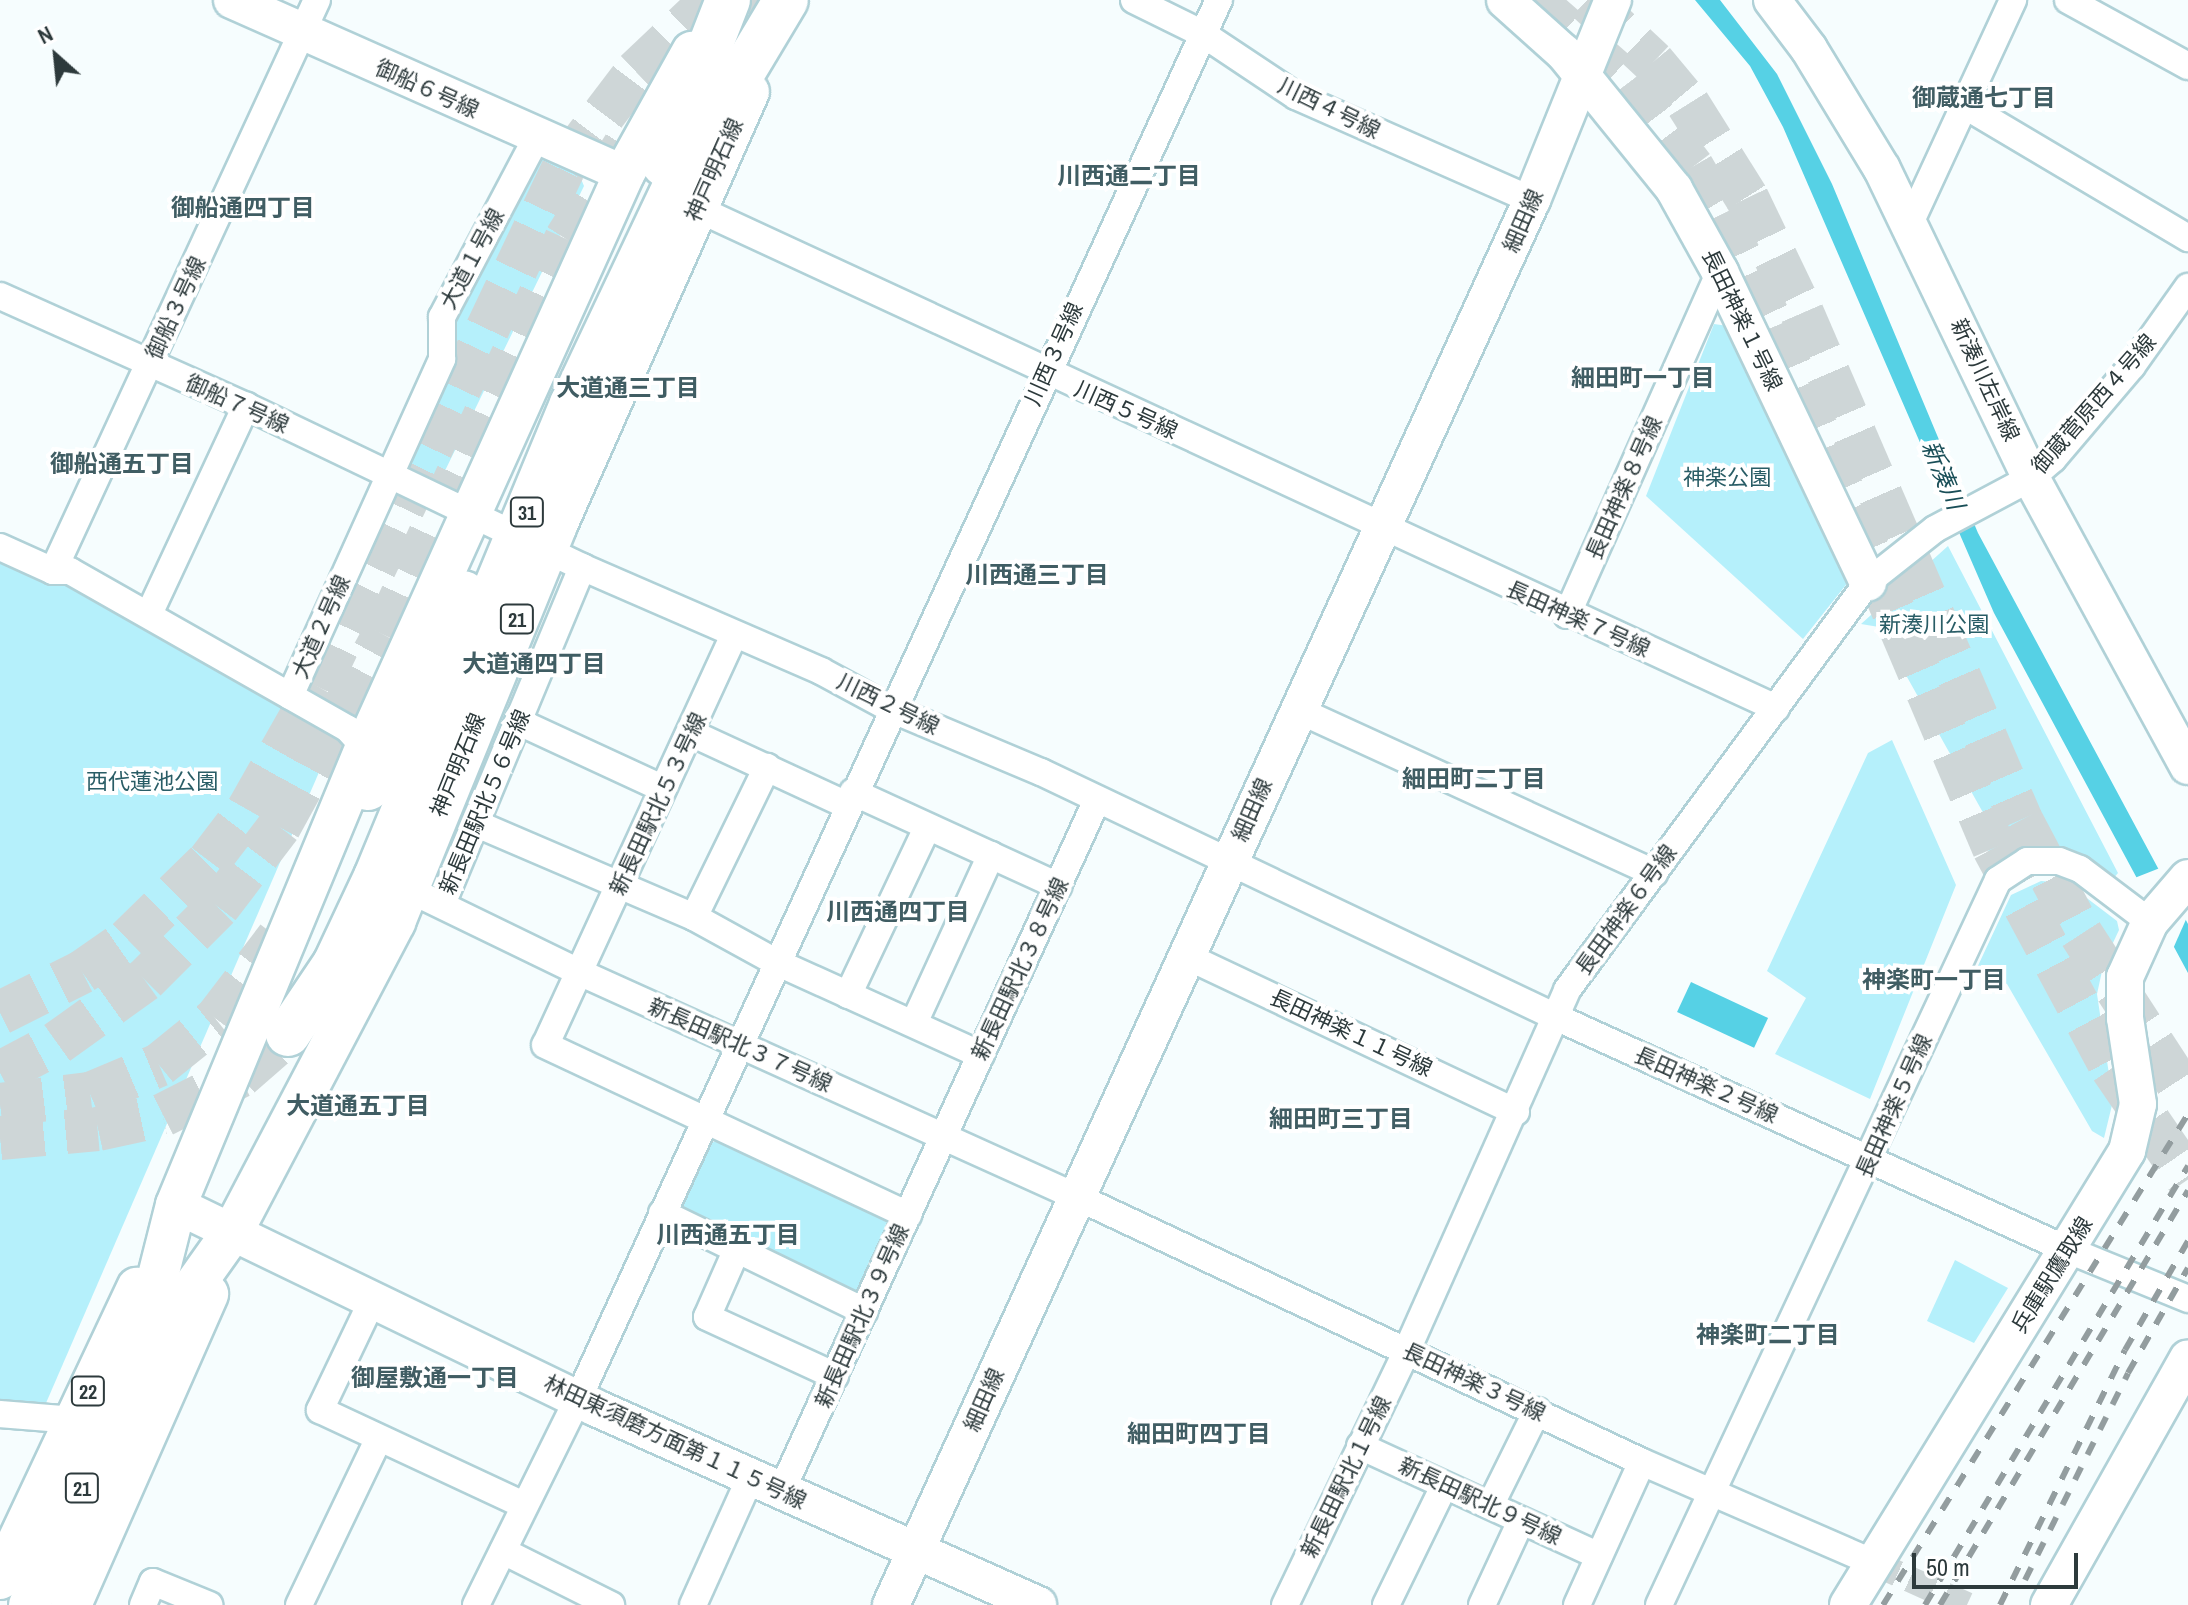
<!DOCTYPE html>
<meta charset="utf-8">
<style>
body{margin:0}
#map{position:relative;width:2188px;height:1605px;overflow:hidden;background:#f6fdfe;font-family:"Archivo Narrow","Noto Sans JP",sans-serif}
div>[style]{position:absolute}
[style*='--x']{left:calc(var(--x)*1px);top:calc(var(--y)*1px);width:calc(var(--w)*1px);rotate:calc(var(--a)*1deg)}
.green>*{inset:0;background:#b5f0fb}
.water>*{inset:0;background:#56d1e5;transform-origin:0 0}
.pier>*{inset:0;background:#f6fdfe}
.street-tunnel>*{height:26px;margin-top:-13px;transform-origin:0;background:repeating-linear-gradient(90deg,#ced6d7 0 26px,transparent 0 39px)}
.highway-tunnel>*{height:44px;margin-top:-22px;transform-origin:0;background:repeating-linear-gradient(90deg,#ced6d7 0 44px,transparent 0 66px)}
.roads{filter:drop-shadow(2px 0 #b0d1d7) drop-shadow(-2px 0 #b0d1d7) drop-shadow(0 2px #b0d1d7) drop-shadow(0 -2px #b0d1d7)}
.street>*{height:26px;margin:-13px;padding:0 13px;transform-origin:13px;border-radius:13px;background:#fff}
.secondary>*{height:36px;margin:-18px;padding:0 18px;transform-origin:18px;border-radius:18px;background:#fff}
.primary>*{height:40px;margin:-20px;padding:0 20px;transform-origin:20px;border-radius:20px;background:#fff}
.highway>*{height:44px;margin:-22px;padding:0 22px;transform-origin:22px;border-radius:22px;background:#fff}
.rail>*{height:6px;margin-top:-3px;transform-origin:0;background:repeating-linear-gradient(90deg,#939d9f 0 14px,transparent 0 28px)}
span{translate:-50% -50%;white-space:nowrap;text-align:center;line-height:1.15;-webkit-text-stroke:8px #fff;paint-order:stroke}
.shield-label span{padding:2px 6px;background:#fff;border:2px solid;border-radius:6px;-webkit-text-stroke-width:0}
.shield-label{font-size:20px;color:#2d3a3c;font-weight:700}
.street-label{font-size:22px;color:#2d3a3c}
.park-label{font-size:22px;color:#295d66}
.neighbourhood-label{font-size:24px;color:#405d63;font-weight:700}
.water-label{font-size:24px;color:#194e57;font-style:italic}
.north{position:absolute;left:16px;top:16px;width:80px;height:80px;-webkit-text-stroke:6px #fff;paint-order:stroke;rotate:333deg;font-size:22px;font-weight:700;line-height:32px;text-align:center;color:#2d3a3c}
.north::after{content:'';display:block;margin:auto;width:28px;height:36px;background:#2d3a3c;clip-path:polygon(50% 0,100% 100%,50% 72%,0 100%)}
.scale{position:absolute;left:1912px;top:1553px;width:166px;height:36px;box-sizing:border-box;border:4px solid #2d3a3c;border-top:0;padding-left:10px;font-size:24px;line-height:28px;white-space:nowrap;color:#2d3a3c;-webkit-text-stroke:6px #fff;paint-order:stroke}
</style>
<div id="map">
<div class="green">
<i style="clip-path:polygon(547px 155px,576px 167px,584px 186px,440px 481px,426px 478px,412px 464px,414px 452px,452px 363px,457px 310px,532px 159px)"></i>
<i style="clip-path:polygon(1714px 324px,1728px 326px,1849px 581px,1803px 639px,1646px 496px)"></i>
<i style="clip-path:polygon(0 537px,336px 733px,43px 1410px,0 1406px)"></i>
<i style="clip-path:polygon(1948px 546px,2118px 873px,2113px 879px,2090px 861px,2054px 848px,2021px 852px,1990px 874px,1981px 869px,1995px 834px,1879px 627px,1861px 624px)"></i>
<i style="clip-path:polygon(1892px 740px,1956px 885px,1870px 1099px,1775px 1054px,1806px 998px,1767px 971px,1868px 753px)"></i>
<i style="clip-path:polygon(2041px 881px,2067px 883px,2117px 921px,2119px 930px,2104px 962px,2097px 994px,2113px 1101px,2104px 1138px,2092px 1131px,2007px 984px,1976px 970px,2011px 895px)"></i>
<i style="clip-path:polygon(723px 1137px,888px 1214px,894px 1228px,866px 1287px,851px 1293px,685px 1215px,681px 1199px,704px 1147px)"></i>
<i style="clip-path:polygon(1955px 1260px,2008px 1288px,1974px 1343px,1927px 1321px)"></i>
</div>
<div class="water">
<i style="clip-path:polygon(1695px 0,1720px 0,1777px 74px,1832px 184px,1978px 533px,2188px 924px,2188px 973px,1994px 613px,1783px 127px,1750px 66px)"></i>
<i style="left:1691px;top:982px;width:85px;height:33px;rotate:25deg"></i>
</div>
<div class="pier">
<i style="clip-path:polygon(2165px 866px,2188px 915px,2172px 951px,2132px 879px)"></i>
</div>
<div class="street-tunnel">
<i style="--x:1874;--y:1563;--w:102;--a:24.3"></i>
</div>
<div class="highway-tunnel">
<i style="--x:1533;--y:0;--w:126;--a:41.1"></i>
<i style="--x:1628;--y:83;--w:106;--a:52.7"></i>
<i style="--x:1692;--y:167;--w:56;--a:59.7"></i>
<i style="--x:1720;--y:215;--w:124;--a:64.7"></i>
<i style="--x:1773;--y:327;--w:566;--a:67.01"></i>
<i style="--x:1994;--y:848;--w:250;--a:61.8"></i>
<i style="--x:2112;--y:1068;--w:135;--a:55.6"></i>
<i style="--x:1587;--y:0;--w:91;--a:43.2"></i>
<i style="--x:1653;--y:62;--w:55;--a:50.2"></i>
<i style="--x:1688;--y:104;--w:111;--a:57.9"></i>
<i style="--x:1747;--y:198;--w:127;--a:64.4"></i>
<i style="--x:1802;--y:313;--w:552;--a:66.64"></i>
<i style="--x:2021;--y:820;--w:129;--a:62.2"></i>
<i style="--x:2081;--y:934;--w:197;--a:57"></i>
<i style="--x:699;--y:58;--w:93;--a:-38.5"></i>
<i style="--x:0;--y:1013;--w:92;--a:-26.6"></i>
<i style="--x:82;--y:972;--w:56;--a:-34.8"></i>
<i style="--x:128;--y:940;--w:113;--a:-44.3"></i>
<i style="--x:209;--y:861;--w:64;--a:-52.6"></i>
<i style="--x:248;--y:810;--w:142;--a:-60.4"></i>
<i style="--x:318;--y:687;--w:575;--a:-64.68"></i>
<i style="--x:564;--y:167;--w:119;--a:-52.8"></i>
<i style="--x:636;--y:72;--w:105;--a:-43.5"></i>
<i style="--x:0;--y:1073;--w:64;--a:-27.8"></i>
<i style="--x:57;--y:1043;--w:108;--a:-35.6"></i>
<i style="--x:145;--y:980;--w:103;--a:-45"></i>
<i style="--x:218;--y:907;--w:101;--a:-52.7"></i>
<i style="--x:279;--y:827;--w:219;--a:-61.3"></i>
<i style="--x:384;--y:635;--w:436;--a:-65.3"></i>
<i style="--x:566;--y:239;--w:124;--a:-57.8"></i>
<i style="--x:0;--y:1105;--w:91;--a:-7"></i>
<i style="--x:90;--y:1094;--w:75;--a:-22.8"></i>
<i style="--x:159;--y:1065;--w:73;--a:-38.9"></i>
<i style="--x:216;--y:1019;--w:102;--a:-52.6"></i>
<i style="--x:0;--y:1138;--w:98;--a:-5.2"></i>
<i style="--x:98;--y:1129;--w:66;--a:-12.2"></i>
<i style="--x:163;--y:1115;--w:86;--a:-26.9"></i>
<i style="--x:240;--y:1076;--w:64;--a:-41.2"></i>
</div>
<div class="roads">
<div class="street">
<i style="--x:1134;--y:0;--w:77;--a:26.2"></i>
<i style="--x:1203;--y:34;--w:112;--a:33.7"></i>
<i style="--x:1296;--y:96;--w:258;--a:23.8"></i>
<i style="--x:2068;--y:0;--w:137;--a:28.8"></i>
<i style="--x:1964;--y:105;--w:261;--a:30.7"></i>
<i style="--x:698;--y:209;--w:1188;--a:24.84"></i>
<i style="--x:1910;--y:223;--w:246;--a:-65.2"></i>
<i style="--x:0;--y:296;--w:269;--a:24.1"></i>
<i style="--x:246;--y:406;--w:373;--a:25.6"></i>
<i style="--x:582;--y:567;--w:261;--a:23.5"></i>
<i style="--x:821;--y:671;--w:80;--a:28.5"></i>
<i style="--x:891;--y:709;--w:163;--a:22.8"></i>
<i style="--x:1041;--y:772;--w:573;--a:25.45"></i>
<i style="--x:1558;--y:1018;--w:560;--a:24.46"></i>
<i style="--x:2068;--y:1250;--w:130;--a:22.2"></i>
<i style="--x:0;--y:547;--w:58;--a:24.4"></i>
<i style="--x:53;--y:571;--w:17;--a:0"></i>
<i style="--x:70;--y:571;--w:320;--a:29.6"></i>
<i style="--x:348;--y:729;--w:25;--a:48"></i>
<i style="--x:53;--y:571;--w:629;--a:-65.19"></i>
<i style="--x:149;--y:614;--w:230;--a:-65"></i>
<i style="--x:1567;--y:615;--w:376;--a:-66"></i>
<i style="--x:734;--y:635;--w:451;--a:114.7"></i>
<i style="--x:545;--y:1045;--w:401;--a:25.1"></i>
<i style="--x:290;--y:696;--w:370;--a:-65.7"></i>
<i style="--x:442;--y:359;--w:42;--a:-90"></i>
<i style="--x:442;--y:317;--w:204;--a:-62.2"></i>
<i style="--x:1298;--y:710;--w:392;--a:24.6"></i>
<i style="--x:519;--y:722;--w:157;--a:24.8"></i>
<i style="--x:691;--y:733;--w:172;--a:24.8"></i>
<i style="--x:853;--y:792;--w:226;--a:24.6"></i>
<i style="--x:477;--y:824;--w:236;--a:23.2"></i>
<i style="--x:694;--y:917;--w:94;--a:28.8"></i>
<i style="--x:776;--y:962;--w:225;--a:24.4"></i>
<i style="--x:408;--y:889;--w:192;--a:25.9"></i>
<i style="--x:581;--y:973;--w:542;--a:24.3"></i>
<i style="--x:1075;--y:1196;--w:626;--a:25.13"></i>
<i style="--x:1642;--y:1462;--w:253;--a:23.5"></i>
<i style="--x:442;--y:904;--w:365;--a:-67.4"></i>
<i style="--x:694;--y:917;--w:167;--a:-64"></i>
<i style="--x:1186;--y:956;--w:365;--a:25.3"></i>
<i style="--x:848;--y:995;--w:185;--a:-64.7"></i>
<i style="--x:914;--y:1023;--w:185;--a:-65.4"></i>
<i style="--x:662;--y:1213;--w:225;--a:25.9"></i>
<i style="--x:737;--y:1249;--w:74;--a:113.8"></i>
<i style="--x:707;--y:1317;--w:141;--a:24.7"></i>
<i style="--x:372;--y:1301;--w:121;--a:115.5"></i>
<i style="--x:320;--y:1410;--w:223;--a:25"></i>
<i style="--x:0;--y:1414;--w:74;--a:4.6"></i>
<i style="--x:1360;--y:1446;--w:263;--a:24.7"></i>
<i style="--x:781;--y:1492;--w:761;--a:-65.46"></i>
<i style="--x:1491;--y:1504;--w:104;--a:-63.7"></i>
<i style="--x:503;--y:1551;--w:121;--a:26.6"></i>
<i style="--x:143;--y:1605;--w:25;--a:-67"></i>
<i style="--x:153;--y:1582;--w:61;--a:22.3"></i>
<i style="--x:299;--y:1605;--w:183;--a:-64.4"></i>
<i style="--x:476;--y:1605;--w:232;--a:-63.7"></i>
<i style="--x:579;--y:1397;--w:1537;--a:-65.39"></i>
<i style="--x:693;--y:1605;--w:139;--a:-65.8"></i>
<i style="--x:1285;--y:1605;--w:283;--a:-64.4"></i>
<i style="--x:1407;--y:1350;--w:394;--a:-66"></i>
<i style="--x:1567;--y:990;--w:507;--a:-53.58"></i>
<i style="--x:1868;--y:582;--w:85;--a:-38.3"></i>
<i style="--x:1935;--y:529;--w:109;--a:-28"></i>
<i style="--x:2031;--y:478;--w:29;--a:-41"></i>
<i style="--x:2053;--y:459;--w:122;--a:-49.7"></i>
<i style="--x:2132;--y:366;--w:97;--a:-54.7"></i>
<i style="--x:1386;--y:1605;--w:132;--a:-64"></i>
<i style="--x:1482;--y:1605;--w:93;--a:-65.1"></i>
<i style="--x:1577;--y:1605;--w:157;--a:-65.6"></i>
<i style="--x:1659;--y:1605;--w:800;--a:-64.94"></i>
<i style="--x:1998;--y:880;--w:35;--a:-33"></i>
<i style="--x:2027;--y:861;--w:32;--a:0"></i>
<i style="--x:2059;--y:861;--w:22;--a:21"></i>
<i style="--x:2080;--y:869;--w:88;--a:37.1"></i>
</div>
<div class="secondary">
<i style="--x:232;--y:0;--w:429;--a:23.9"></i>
<i style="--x:1505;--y:0;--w:79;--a:41.9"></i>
<i style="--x:1564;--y:53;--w:175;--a:51"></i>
<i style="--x:1674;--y:189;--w:95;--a:61"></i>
<i style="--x:1720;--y:272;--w:344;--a:64.5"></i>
<i style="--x:1772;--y:0;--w:61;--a:52.9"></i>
<i style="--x:1809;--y:49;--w:140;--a:58.7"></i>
<i style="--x:1882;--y:169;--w:343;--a:64.3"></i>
<i style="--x:2031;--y:478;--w:328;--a:61.4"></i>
<i style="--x:176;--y:1205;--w:466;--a:25.8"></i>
<i style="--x:596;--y:1408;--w:484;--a:24"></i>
<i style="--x:891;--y:1605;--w:1544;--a:-65.48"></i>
<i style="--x:1532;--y:200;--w:216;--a:-68"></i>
<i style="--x:1848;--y:1605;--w:533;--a:-58.43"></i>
<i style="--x:2127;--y:1151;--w:48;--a:-76.8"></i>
<i style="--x:2138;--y:1104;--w:87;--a:-98.6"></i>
<i style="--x:2125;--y:1018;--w:41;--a:-90"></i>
<i style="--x:2125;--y:977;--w:60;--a:-65.6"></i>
<i style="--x:2150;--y:922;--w:58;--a:-49.2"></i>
<i style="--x:2049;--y:1605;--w:283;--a:-60.6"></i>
</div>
<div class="primary">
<i style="--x:147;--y:1352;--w:148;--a:-54.6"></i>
<i style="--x:233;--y:1231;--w:349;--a:-62.3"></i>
<i style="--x:395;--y:922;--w:427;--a:-67.8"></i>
<i style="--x:556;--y:527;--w:476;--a:-66.1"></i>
<i style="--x:0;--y:1579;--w:322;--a:-64.8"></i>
<i style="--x:29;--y:1605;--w:256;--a:-65.8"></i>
<i style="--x:134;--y:1371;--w:171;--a:-75.8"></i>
<i style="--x:176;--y:1205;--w:495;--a:-67.5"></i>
<i style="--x:365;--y:748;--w:630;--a:-65.71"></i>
<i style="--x:624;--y:174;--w:140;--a:-60.9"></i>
<i style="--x:71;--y:1605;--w:340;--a:-66.2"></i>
</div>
<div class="highway">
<i style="--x:664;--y:164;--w:176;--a:-68.7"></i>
<i style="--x:368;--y:788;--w:217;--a:-63.8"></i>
<i style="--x:288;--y:1034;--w:84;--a:-56.1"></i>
<i style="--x:335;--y:964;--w:96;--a:-64.8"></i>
<i style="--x:376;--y:877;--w:512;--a:-67.49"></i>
<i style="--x:572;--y:404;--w:246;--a:-64.7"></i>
<i style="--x:677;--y:182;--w:212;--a:-59.1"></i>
</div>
</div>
<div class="rail">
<i style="--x:2025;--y:1580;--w:231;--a:-63.5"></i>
<i style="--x:2128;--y:1373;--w:121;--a:-60.3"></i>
<i style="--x:1883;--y:1605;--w:578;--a:-58.15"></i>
<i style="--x:1925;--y:1605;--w:512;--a:-59.07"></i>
<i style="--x:1940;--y:1605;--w:483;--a:-59.1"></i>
<i style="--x:2000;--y:1605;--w:284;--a:-63.9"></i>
<i style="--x:2125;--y:1350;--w:126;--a:-60"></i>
</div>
<div class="shield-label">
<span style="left:527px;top:512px">31</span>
<span style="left:517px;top:619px">21</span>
<span style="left:88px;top:1391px">22</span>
<span style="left:82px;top:1488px">21</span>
</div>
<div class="street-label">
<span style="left:427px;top:89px;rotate:24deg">御船６号線</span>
<span style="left:1329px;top:108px;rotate:26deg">川西４号線</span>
<span style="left:714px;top:170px;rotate:-66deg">神戸明石線</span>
<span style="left:1523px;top:221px;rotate:-66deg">細田線</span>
<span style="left:472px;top:259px;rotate:-62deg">大道１号線</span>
<span style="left:176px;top:308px;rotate:-65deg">御船３号線</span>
<span style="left:1742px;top:320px;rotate:64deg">長田神楽１号線</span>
<span style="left:1054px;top:354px;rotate:-66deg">川西３号線</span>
<span style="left:1985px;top:380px;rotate:65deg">新湊川左岸線</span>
<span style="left:237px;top:404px;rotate:24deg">御船７号線</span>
<span style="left:2094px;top:404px;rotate:-49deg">御蔵菅原西４号線</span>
<span style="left:1126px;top:410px;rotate:24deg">川西５号線</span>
<span style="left:1624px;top:488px;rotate:-66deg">長田神楽８号線</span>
<span style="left:1578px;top:619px;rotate:24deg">長田神楽７号線</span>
<span style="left:321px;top:627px;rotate:-66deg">大道２号線</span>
<span style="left:888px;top:704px;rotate:26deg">川西２号線</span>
<span style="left:458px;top:765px;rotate:-68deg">神戸明石線</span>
<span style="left:485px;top:802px;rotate:-67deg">新長田駅北５６号線</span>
<span style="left:658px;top:804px;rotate:-65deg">新長田駅北５３号線</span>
<span style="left:1252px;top:810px;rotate:-66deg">細田線</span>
<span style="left:1626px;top:910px;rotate:-54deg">長田神楽６号線</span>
<span style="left:1020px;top:969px;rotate:-65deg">新長田駅北３８号線</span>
<span style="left:1351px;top:1033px;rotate:25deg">長田神楽１１号線</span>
<span style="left:740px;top:1045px;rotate:24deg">新長田駅北３７号線</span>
<span style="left:1706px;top:1085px;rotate:24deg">長田神楽２号線</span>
<span style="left:1894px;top:1106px;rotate:-66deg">長田神楽５号線</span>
<span style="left:2052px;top:1275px;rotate:-58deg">兵庫駅鷹取線</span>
<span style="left:862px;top:1316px;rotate:-66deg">新長田駅北３９号線</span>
<span style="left:1474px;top:1382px;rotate:25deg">長田神楽３号線</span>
<span style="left:984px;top:1400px;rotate:-66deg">細田線</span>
<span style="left:675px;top:1442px;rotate:25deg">林田東須磨方面第１１５号線</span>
<span style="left:1346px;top:1477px;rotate:-64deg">新長田駅北１号線</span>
<span style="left:1480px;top:1501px;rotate:25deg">新長田駅北９号線</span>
</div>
<div class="park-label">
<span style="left:1727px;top:478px">神楽公園</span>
<span style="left:1934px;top:625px">新湊川公園</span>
<span style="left:152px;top:782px">西代蓮池公園</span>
</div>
<div class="neighbourhood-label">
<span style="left:1984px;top:98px">御蔵通七丁目</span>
<span style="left:1129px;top:176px">川西通二丁目</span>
<span style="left:243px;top:208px">御船通四丁目</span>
<span style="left:1643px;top:378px">細田町一丁目</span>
<span style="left:628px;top:388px">大道通三丁目</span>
<span style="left:122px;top:464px">御船通五丁目</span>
<span style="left:1037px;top:575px">川西通三丁目</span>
<span style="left:534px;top:664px">大道通四丁目</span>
<span style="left:1474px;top:779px">細田町二丁目</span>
<span style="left:898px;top:912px">川西通四丁目</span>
<span style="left:1934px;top:980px">神楽町一丁目</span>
<span style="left:358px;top:1106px">大道通五丁目</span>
<span style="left:1341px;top:1119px">細田町三丁目</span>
<span style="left:728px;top:1235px">川西通五丁目</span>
<span style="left:1768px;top:1335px">神楽町二丁目</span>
<span style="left:435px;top:1378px">御屋敷通一丁目</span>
<span style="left:1199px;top:1434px">細田町四丁目</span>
</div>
<div class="water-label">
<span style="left:1943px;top:475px;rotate:67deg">新湊川</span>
</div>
<div class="north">N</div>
<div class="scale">50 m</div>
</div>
